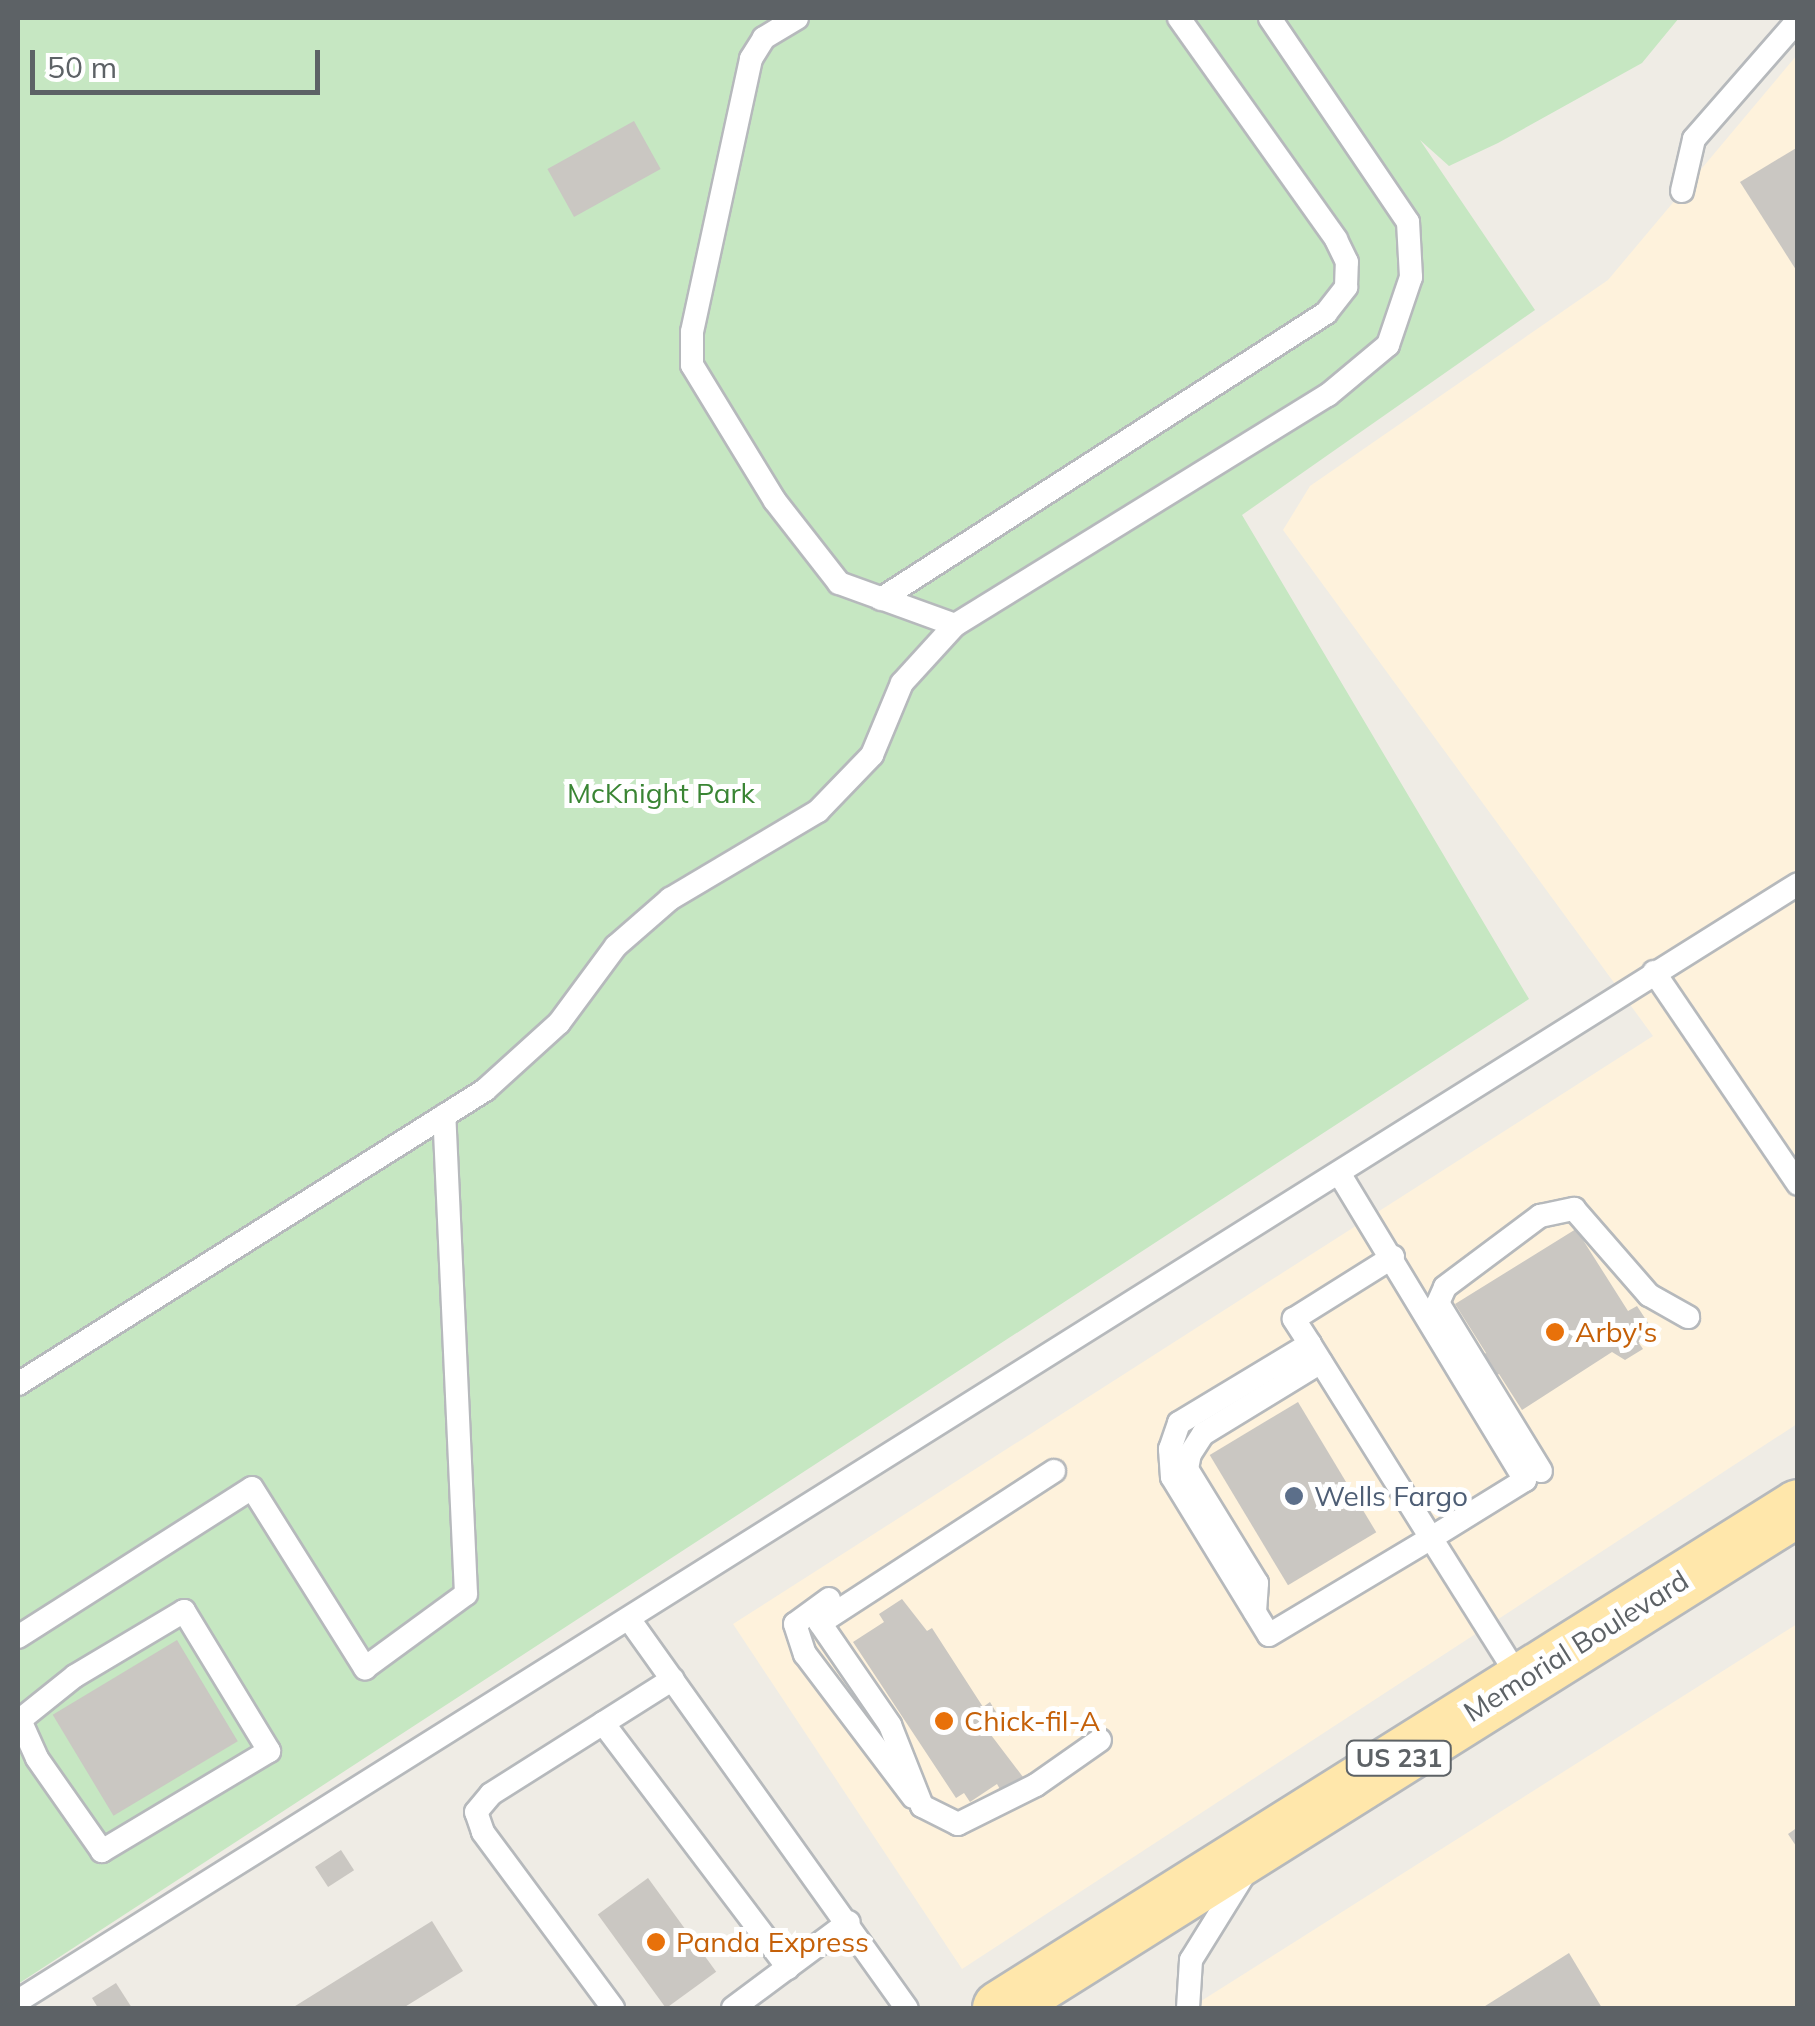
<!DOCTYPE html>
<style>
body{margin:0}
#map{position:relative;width:1815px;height:2026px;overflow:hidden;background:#efece5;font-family:Mulish,sans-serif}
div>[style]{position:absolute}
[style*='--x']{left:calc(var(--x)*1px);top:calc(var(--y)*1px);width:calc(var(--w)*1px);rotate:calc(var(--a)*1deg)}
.commercial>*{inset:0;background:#fef2dc}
.green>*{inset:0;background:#c6e7c2}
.building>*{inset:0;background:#cac7c2;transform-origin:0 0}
.roads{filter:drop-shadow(2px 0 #b6b9bc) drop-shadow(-2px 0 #b6b9bc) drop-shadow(0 2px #b6b9bc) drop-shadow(0 -2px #b6b9bc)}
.service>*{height:22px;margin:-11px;padding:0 11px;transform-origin:11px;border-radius:11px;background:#fff}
.primary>*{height:55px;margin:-27.5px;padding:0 27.5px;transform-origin:27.5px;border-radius:27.5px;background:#ffe7ab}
.dots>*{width:28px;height:28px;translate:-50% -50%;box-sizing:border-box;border:5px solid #fff;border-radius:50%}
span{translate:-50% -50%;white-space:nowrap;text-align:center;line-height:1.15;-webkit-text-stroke:10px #fff;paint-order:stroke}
.shield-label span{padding:2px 8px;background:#fff;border:2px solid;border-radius:8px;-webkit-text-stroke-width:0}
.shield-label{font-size:25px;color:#5d6266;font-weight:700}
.park-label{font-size:28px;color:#3a8534}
.food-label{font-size:28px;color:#c56008}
.left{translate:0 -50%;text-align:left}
.service-label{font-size:28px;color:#4e5e75}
.street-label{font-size:28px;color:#5d6266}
.frame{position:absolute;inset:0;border:20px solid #5d6266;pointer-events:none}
.scale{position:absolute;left:30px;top:50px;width:290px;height:45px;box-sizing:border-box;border:5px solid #5d6266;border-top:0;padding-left:12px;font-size:30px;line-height:35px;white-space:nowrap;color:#5d6266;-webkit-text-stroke:8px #fff;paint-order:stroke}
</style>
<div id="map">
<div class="commercial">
<i style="clip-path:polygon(1797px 55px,1797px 1424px,962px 1969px,733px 1624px,1653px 1036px,1283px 530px,1310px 486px,1608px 280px)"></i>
<i style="clip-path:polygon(1797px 1624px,1797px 2008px,1190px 2008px)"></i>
</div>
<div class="green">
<i style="clip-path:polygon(18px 18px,1679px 18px,1642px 63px,1498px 143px,1449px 166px,1420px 140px,1535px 310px,1242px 515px,1529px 999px,18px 1984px)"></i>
</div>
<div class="building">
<i style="left:634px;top:121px;width:55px;height:99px;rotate:61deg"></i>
<i style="clip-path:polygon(1798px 147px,1798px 273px,1740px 182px)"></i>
<i style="clip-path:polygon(1576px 1229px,1628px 1311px,1637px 1306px,1652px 1329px,1639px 1343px,1643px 1349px,1625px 1360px,1612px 1352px,1522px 1410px,1499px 1374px,1492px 1378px,1479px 1358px,1486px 1353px,1455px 1304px)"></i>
<i style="left:1298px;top:1402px;width:152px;height:103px;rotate:59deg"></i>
<i style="clip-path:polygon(902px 1599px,927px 1631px,932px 1628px,983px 1707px,990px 1702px,1002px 1722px,988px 1731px,1023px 1777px,1001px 1791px,997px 1784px,970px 1802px,964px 1793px,956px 1798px,853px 1642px,884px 1622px,879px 1614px)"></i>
<i style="left:177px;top:1640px;width:118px;height:145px;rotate:59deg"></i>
<i style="clip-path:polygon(1798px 1827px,1798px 1849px,1788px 1834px)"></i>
<i style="left:341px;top:1850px;width:24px;height:31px;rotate:57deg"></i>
<i style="left:648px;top:1878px;width:116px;height:62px;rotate:54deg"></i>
<i style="clip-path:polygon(432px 1921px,463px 1971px,403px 2008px,292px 2008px)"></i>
<i style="clip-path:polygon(1569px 1953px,1602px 2008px,1482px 2008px)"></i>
<i style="clip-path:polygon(116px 1983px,132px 2008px,98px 2008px,92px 1998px)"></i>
</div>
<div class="roads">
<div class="service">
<i style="--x:797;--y:18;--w:39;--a:149"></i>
<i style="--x:764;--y:38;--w:25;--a:122"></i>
<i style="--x:751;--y:59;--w:279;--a:102.2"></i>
<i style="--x:692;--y:332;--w:33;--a:90"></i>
<i style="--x:692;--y:365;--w:159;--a:58.6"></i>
<i style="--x:775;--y:501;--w:104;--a:52"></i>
<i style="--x:839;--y:583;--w:123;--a:19.9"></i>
<i style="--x:1682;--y:191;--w:53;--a:-77"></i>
<i style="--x:1694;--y:139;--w:158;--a:-48.8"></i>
<i style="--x:881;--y:599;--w:529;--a:-32.73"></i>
<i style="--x:1326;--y:313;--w:33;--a:-52"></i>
<i style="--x:1346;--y:287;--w:25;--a:-88"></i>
<i style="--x:1347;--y:262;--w:25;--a:-116"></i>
<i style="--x:1336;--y:239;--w:271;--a:-125.4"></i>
<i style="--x:1654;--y:972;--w:256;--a:55.8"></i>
<i style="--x:1339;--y:1173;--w:359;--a:58.8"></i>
<i style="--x:1525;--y:1480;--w:110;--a:148.3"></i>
<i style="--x:1431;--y:1538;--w:169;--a:57.8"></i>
<i style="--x:1310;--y:1344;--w:153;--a:148.9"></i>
<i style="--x:1179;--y:1423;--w:28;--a:109"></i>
<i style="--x:1170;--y:1449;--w:28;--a:86"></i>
<i style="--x:1172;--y:1477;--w:185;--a:58.5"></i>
<i style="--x:1269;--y:1635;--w:189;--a:-30.9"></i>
<i style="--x:1431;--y:1538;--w:229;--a:-122"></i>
<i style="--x:1310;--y:1344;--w:30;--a:-123"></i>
<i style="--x:1294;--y:1319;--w:117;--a:-32.1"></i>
<i style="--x:18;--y:1384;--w:552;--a:-32.19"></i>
<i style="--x:485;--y:1090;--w:100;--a:-42.2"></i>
<i style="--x:559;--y:1023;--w:96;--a:-53.5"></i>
<i style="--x:616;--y:946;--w:72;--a:-41"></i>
<i style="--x:670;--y:899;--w:172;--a:-30.7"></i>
<i style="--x:818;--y:811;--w:78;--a:-46"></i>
<i style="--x:872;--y:755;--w:78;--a:-67.4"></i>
<i style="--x:902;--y:683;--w:79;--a:-47.6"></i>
<i style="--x:955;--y:625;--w:438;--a:-31.7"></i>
<i style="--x:1328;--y:395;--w:78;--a:-39.8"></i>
<i style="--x:1388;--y:345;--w:72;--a:-71.3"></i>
<i style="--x:1411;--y:277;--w:55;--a:-93.1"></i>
<i style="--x:1408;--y:222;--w:246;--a:-124.1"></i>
<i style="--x:1054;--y:1471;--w:279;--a:147"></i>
<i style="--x:820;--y:1623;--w:124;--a:55.5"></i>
<i style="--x:890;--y:1725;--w:87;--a:68.4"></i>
<i style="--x:922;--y:1806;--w:40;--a:26.6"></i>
<i style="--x:958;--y:1824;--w:87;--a:-26.6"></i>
<i style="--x:1036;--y:1785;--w:78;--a:-35.1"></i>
<i style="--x:1541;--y:1471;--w:197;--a:-121.5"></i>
<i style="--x:1438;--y:1303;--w:17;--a:-66"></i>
<i style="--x:1445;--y:1287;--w:119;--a:-36.8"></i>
<i style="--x:1540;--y:1216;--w:35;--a:-12"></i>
<i style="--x:1574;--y:1209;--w:114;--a:48.9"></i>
<i style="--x:1649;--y:1295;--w:45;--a:29.4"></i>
<i style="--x:829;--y:1599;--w:42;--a:143.7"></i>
<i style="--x:795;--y:1624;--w:32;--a:72"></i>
<i style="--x:805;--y:1654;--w:179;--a:52.9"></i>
<i style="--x:184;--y:1611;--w:164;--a:58.7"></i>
<i style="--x:269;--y:1751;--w:195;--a:149.1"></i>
<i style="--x:102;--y:1851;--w:113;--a:-125"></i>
<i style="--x:37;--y:1758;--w:42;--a:-114.1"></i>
<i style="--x:20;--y:1720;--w:70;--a:-38.7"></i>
<i style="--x:75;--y:1676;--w:127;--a:-30.8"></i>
<i style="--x:1255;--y:1612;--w:29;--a:-86"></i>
<i style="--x:1257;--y:1583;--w:134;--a:-121.6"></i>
<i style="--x:1187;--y:1469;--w:15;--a:-79"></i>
<i style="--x:1190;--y:1454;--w:24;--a:-57"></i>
<i style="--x:1203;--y:1434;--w:138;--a:-31.4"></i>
<i style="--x:629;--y:1619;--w:478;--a:54.5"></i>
<i style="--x:18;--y:1637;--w:277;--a:-32.5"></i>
<i style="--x:252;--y:1488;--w:213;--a:57.9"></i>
<i style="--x:365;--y:1668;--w:125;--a:-36.2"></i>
<i style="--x:466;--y:1594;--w:479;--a:-92.6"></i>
<i style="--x:603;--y:1723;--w:307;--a:52.9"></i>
<i style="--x:18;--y:2001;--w:2101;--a:-32.11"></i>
<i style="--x:613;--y:2008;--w:219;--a:-126.5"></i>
<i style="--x:483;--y:1832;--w:21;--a:-109"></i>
<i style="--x:476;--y:1812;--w:23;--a:-50"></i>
<i style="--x:491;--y:1794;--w:215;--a:-32.3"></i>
<i style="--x:733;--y:2008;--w:144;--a:-36.6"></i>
<i style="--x:1188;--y:2008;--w:48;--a:-86.4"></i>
<i style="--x:1191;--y:1960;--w:102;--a:-58.2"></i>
</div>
<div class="primary">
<i style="--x:1000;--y:2008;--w:942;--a:-32.12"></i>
</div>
</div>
<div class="dots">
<i style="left:1555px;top:1332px;background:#e8710a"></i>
<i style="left:1294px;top:1496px;background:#5c6f8a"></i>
<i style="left:944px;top:1721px;background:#e8710a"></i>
<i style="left:656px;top:1942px;background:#e8710a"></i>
</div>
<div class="shield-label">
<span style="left:1399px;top:1758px">US 231</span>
</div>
<div class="park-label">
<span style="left:661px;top:793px">McKnight Park</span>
</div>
<div class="food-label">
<span class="left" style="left:1575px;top:1332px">Arby's</span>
<span class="left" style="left:964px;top:1721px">Chick-fil-A</span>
<span class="left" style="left:676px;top:1942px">Panda Express</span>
</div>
<div class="service-label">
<span class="left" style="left:1314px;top:1496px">Wells Fargo</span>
</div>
<div class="street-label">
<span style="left:1576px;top:1646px;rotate:-32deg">Memorial Boulevard</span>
</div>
<div class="frame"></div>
<div class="scale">50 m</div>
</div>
